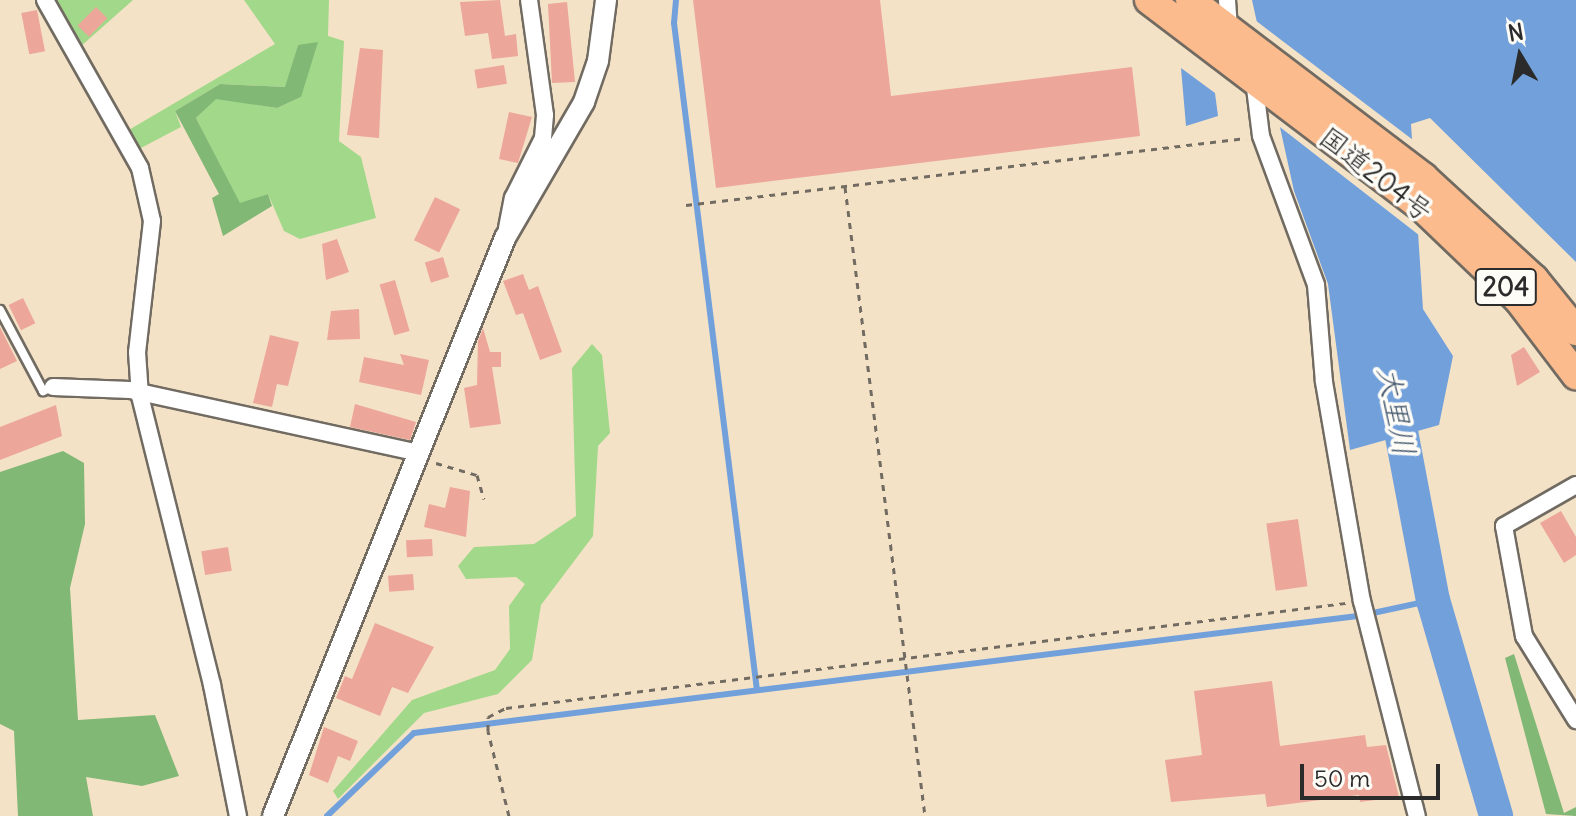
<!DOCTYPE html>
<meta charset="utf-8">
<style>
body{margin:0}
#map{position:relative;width:1576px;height:816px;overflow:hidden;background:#f4e2c7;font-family:Delius,"Klee One",sans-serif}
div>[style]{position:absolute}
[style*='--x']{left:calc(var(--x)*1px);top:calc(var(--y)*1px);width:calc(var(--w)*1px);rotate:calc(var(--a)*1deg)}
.green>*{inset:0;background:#a2d889}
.forest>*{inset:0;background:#81b875}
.water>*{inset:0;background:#72a0db}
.pier>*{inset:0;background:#f4e2c7}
.stream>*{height:6px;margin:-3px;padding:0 3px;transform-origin:3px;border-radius:3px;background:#72a0db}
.river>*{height:34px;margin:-17px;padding:0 17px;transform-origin:17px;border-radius:17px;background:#72a0db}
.building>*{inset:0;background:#eca69a;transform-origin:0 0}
.path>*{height:3px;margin-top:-1.5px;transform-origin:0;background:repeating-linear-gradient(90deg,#716b62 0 6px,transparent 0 12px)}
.roads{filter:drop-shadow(2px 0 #716b62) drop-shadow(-2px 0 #716b62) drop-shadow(0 2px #716b62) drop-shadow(0 -2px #716b62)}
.service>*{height:8px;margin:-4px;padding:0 4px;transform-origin:4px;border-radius:4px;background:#fff}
.minor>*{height:16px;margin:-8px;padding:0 8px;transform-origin:8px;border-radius:8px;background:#fff}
.tertiary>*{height:20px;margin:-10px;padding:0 10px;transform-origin:10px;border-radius:10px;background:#fff}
.trunk>*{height:28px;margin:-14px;padding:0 14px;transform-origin:14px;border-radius:14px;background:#fbbb8d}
span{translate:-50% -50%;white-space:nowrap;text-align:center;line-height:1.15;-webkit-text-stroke:7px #fdfcf7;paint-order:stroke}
.shield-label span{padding:2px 6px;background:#fdfcf7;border:2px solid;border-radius:6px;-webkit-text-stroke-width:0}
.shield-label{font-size:26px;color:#2b2b2b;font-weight:700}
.street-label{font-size:28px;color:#2b2b2b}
.water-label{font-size:30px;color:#475a71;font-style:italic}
.north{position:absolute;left:1480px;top:16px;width:80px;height:80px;-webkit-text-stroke:6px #fdfcf7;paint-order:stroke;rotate:350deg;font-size:22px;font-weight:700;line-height:32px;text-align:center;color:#2b2b2b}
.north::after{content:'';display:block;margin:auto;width:28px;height:36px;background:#2b2b2b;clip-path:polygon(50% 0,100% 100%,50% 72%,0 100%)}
.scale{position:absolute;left:1300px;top:764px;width:140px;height:36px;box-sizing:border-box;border:4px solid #2b2b2b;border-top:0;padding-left:10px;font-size:24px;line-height:28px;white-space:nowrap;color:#2b2b2b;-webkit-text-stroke:6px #fdfcf7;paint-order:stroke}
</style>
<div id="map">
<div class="green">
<i style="clip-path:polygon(55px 0,133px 0,80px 47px)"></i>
<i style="clip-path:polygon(244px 0,329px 0,328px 36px,344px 41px,339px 141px,361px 157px,376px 218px,300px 239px,284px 231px,268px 194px,240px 204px,196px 118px,216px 98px,277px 108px,301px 97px,298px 45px,286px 87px,220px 84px,175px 111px,181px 127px,139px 149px,127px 131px,275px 44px)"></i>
<i style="clip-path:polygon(592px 344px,602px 355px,610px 433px,598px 446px,593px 536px,541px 605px,532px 660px,498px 694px,424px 713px,338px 799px,333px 791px,412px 700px,495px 670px,510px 649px,509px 606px,525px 584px,516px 577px,466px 579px,458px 566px,474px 547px,534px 544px,576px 516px,572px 368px)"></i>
</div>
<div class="forest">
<i style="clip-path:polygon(318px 42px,301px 97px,277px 108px,216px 99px,196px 118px,240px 203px,268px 194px,272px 206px,223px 236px,212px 198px,219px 194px,175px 111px,220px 84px,285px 87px,298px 45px)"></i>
<i style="clip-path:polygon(63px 451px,84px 463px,85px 524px,70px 588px,78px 720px,155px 715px,179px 776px,142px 786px,86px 777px,93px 816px,18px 816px,14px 731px,0 724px,0 472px)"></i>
<i style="clip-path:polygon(1514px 654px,1564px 813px,1576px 807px,1576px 816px,1546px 814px,1505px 658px)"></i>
</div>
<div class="water">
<i style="clip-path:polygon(1252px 0,1576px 0,1576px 262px,1430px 118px,1411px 124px,1423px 309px,1453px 356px,1439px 425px,1350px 450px,1328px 284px,1294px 191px)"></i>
<i style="clip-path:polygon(1181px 68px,1215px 93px,1218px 116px,1186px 126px)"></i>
</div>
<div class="pier">
<i style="clip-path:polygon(1255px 20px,1417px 143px,1424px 239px,1276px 124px)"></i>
</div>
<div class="stream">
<i style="--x:676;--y:0;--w:23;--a:95"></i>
<i style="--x:674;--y:23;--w:672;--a:82.91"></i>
<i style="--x:1373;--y:613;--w:61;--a:-12.2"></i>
<i style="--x:327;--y:816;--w:120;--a:-43.7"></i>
<i style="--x:414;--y:733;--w:951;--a:-7.07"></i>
</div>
<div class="river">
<i style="--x:1393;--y:389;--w:215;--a:79.3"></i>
<i style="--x:1433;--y:600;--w:225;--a:73.7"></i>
</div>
<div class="building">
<i style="clip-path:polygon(500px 0,505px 36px,516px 34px,518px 56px,492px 59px,488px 33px,465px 36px,460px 2px)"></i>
<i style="clip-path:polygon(693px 0,880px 0,891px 96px,1132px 67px,1140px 136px,716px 188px)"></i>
<i style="clip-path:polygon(567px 2px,575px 82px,552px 83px,548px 4px)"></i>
<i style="left:96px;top:7px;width:16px;height:26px;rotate:45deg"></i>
<i style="left:37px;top:10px;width:42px;height:16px;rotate:79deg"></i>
<i style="clip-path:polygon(360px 48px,383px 50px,379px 138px,347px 135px)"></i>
<i style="left:504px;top:65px;width:19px;height:30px;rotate:81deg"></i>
<i style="clip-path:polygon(509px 112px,532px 117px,518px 163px,499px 159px)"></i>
<i style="left:435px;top:197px;width:28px;height:48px;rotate:26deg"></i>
<i style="clip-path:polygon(337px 239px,349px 272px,326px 280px,322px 244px)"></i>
<i style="left:443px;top:257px;width:21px;height:19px;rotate:73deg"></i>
<i style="clip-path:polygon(523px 274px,529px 290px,538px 286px,562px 352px,540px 360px,523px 313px,516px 315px,503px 281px)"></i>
<i style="left:395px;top:280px;width:53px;height:16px;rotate:74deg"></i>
<i style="left:23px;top:298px;width:28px;height:16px;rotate:64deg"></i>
<i style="clip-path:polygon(359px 309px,360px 339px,327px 340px,331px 311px)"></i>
<i style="clip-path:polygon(0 327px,17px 361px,0 369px)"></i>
<i style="clip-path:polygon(483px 328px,490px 352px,501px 352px,501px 367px,492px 367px,501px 424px,470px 428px,464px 388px,477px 385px,478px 341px)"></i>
<i style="clip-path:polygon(270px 335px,299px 342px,288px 386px,277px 384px,272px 407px,253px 403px)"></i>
<i style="clip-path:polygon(1524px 347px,1540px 372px,1517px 386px,1511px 355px)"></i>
<i style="clip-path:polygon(400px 354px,429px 360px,421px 395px,359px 382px,364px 357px,404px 365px)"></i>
<i style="clip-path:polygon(355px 404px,416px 422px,410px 440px,350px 427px)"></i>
<i style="clip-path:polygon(56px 405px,62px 436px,0 460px,0 427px)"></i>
<i style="clip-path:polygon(450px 487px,470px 491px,466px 537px,424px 527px,429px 504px,445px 508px)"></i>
<i style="clip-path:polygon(1561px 511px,1576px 537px,1576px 555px,1564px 563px,1540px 523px)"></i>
<i style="left:1298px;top:519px;width:68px;height:32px;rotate:82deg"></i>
<i style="left:432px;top:539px;width:17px;height:26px;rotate:87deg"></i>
<i style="left:228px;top:547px;width:24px;height:27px;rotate:81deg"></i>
<i style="left:413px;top:574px;width:16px;height:25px;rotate:86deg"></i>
<i style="clip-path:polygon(375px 623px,434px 647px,408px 693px,392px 687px,380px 716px,336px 698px,345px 676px,352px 679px)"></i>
<i style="clip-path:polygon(1272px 681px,1280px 746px,1365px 735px,1367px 747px,1386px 745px,1399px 797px,1360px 802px,1359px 795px,1267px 807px,1265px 794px,1171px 802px,1165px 760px,1202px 755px,1194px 691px)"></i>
<i style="clip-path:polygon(324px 727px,358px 741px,350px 761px,338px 756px,328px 783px,309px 775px)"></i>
</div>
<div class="path">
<i style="--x:845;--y:187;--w:634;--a:82.75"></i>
<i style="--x:686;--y:205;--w:564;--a:-6.82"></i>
<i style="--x:436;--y:463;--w:43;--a:16.3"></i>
<i style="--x:477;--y:475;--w:25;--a:74"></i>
<i style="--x:509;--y:816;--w:88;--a:-103.9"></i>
<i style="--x:488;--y:731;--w:14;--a:-90"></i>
<i style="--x:488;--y:717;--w:20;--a:-27"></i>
<i style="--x:506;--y:708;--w:847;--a:-7.13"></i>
</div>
<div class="roads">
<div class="service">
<i style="--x:0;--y:310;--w:92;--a:62"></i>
<i style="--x:43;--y:391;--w:11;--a:-22"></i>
</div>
<div class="minor">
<i style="--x:45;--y:0;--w:193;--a:60.5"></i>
<i style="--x:140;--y:168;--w:54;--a:77.2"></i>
<i style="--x:152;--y:221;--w:132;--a:96.5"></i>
<i style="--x:137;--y:352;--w:44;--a:86.1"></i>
<i style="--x:140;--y:396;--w:298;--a:76"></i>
<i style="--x:212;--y:685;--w:134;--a:78.8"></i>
<i style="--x:1227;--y:0;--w:30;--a:86"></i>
<i style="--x:1254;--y:80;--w:56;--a:82.9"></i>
<i style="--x:1261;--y:136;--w:159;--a:69.7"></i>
<i style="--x:1316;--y:285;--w:97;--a:85.3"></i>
<i style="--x:1324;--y:382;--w:222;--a:80.2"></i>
<i style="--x:1362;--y:601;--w:222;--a:75.7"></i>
<i style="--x:507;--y:228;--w:31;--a:-79"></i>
<i style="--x:513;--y:198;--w:67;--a:-63.4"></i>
<i style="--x:543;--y:138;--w:23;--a:-85"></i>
<i style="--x:545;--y:115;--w:116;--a:-97.9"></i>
<i style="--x:53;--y:387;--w:77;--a:2.2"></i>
<i style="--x:130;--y:390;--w:296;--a:12.3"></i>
<i style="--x:1576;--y:485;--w:83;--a:150.3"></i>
<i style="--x:1504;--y:526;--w:112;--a:79.7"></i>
<i style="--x:1524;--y:636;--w:99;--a:58.2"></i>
</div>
<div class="tertiary">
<i style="--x:273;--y:816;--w:623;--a:-68.13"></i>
<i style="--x:505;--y:238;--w:157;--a:-59.8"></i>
<i style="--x:584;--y:102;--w:43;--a:-71.1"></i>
<i style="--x:598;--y:61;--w:62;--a:-82.5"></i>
</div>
<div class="trunk">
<i style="--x:1149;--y:0;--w:345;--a:37.2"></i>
<i style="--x:1424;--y:209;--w:130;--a:43.8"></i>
<i style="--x:1518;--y:299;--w:96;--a:52.7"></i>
<i style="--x:1190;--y:0;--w:293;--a:37.2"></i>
<i style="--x:1423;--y:177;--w:151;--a:42.6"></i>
<i style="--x:1534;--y:279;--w:67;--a:51.1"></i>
</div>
</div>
<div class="shield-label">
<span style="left:1506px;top:287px">204</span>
</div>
<div class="street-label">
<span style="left:1376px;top:174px;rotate:38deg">国道204号</span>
</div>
<div class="water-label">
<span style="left:1397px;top:411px;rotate:79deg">大里川</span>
</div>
<div class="north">N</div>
<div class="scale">50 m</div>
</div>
